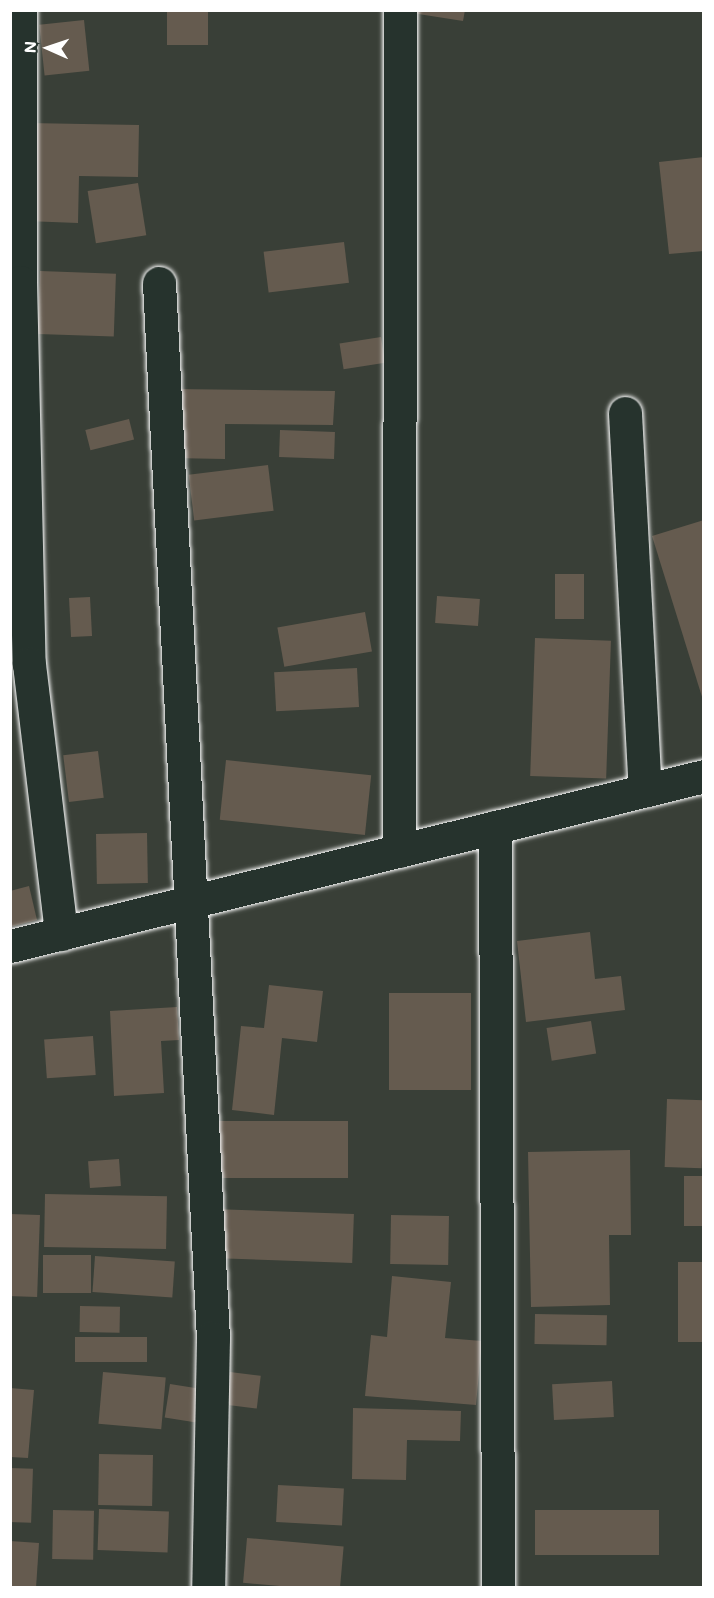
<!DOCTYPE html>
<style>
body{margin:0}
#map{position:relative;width:714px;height:1598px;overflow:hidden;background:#393f37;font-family:Mali,sans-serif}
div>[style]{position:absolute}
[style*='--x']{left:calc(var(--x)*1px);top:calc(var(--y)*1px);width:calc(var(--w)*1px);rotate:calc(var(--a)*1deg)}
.building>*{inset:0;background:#655b4f;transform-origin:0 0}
.roads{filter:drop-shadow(0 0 2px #fff) drop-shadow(0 0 2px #fff)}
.street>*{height:33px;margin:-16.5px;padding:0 16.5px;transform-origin:16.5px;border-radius:16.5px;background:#26332d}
.secondary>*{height:33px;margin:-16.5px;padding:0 16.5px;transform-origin:16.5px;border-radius:16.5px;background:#26332d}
span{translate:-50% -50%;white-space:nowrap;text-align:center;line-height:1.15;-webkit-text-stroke:5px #26332d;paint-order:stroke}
.frame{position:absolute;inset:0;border:12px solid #fff;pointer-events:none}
.north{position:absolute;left:18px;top:18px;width:60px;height:60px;-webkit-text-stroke:4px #26332d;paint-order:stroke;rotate:273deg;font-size:16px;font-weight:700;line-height:24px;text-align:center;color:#fff}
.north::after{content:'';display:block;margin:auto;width:21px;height:27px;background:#fff;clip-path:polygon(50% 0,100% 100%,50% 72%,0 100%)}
</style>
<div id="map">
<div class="building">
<i style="left:167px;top:10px;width:41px;height:35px"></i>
<i style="clip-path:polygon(413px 10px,465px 10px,463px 21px,412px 13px)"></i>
<i style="left:84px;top:20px;width:51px;height:45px;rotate:84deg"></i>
<i style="clip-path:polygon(28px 123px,139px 125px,138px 177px,79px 176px,78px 223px,26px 221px)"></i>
<i style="clip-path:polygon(704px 157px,704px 251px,669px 254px,659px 162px)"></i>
<i style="left:138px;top:183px;width:53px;height:51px;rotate:81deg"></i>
<i style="left:344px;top:242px;width:41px;height:81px;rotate:83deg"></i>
<i style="left:40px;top:271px;width:76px;height:63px;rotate:2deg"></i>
<i style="left:381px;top:337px;width:26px;height:42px;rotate:81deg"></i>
<i style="clip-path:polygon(173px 389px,335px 391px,333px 425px,225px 424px,225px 459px,171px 458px)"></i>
<i style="left:129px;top:419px;width:21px;height:45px;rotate:76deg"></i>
<i style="left:280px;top:430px;width:55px;height:27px;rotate:2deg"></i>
<i style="left:268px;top:465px;width:46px;height:80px;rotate:83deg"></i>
<i style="clip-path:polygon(704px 520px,704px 700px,703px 700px,652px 536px)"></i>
<i style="left:555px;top:574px;width:29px;height:45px"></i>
<i style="left:437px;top:596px;width:43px;height:27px;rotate:4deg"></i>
<i style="left:90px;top:597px;width:39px;height:21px;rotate:87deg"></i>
<i style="left:365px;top:612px;width:40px;height:89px;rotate:80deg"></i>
<i style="left:535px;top:638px;width:76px;height:138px;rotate:2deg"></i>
<i style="left:357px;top:668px;width:39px;height:83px;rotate:87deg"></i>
<i style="left:98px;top:751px;width:47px;height:35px;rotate:83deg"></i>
<i style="left:226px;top:760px;width:146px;height:60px;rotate:6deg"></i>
<i style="left:147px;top:833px;width:50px;height:51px;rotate:89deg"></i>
<i style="clip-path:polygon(29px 886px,37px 920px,10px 927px,10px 891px)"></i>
<i style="clip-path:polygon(590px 932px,595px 979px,621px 976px,625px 1010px,526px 1022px,517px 941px)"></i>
<i style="clip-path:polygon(269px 985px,323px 991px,317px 1042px,282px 1038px,274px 1115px,232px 1110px,241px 1026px,264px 1028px)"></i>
<i style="left:389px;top:993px;width:82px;height:97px"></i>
<i style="clip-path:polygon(177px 1007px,179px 1040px,161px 1041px,164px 1093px,114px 1096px,110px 1011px)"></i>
<i style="left:591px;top:1021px;width:33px;height:45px;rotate:81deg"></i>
<i style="left:93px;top:1036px;width:39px;height:49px;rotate:86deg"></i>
<i style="left:667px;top:1099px;width:37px;height:68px;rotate:2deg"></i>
<i style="left:210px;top:1121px;width:138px;height:57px"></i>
<i style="clip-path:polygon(630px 1150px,631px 1235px,609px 1235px,610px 1305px,531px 1307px,528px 1152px)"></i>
<i style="left:119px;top:1159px;width:27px;height:31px;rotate:86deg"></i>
<i style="left:684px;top:1176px;width:20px;height:50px"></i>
<i style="left:45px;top:1194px;width:122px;height:53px;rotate:1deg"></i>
<i style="left:213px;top:1209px;width:141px;height:49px;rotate:2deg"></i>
<i style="left:10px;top:1214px;width:30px;height:82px;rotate:2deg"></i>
<i style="left:391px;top:1215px;width:58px;height:49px;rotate:1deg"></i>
<i style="left:43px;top:1255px;width:48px;height:38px"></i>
<i style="left:95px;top:1256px;width:80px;height:36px;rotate:4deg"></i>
<i style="left:678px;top:1262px;width:26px;height:80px"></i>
<i style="clip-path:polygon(392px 1276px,451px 1282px,445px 1338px,482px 1341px,476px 1405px,365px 1396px,371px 1335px,387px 1337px)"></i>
<i style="left:80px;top:1306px;width:40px;height:26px;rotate:1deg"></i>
<i style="left:535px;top:1314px;width:72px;height:30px;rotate:1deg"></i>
<i style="left:75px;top:1337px;width:72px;height:25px"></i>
<i style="left:103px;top:1372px;width:63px;height:52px;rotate:5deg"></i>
<i style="left:230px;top:1372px;width:31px;height:33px;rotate:7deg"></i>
<i style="left:612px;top:1381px;width:36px;height:60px;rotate:87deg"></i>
<i style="left:170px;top:1384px;width:32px;height:34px;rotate:9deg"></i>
<i style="clip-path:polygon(10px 1388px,34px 1390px,28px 1458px,10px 1457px)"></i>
<i style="clip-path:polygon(353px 1408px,461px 1411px,460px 1441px,407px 1440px,406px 1480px,352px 1479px)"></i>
<i style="left:99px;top:1454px;width:54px;height:51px;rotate:1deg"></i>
<i style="left:10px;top:1468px;width:23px;height:54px;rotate:2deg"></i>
<i style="left:278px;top:1485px;width:66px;height:37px;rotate:3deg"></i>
<i style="left:99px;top:1509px;width:70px;height:41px;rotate:2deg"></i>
<i style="left:53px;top:1510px;width:41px;height:49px;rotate:1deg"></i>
<i style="left:535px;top:1510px;width:124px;height:45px"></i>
<i style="left:247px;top:1538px;width:97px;height:45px;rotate:5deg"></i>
<i style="clip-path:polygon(10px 1541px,39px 1543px,36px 1588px,10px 1588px)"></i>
</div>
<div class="roads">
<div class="street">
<i style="--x:20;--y:10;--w:272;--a:90"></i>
<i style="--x:20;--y:282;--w:382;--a:88.7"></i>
<i style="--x:29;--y:664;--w:272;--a:83.2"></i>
<i style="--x:159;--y:283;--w:1056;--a:87.07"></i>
<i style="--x:213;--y:1338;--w:250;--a:91.1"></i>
<i style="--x:625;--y:413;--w:378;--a:87"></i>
<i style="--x:495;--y:827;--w:761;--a:89.77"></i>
<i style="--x:399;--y:851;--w:841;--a:-89.93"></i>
</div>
<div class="secondary">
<i style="--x:10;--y:946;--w:715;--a:-13.76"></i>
</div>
</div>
<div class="frame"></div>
<div class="north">N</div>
</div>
